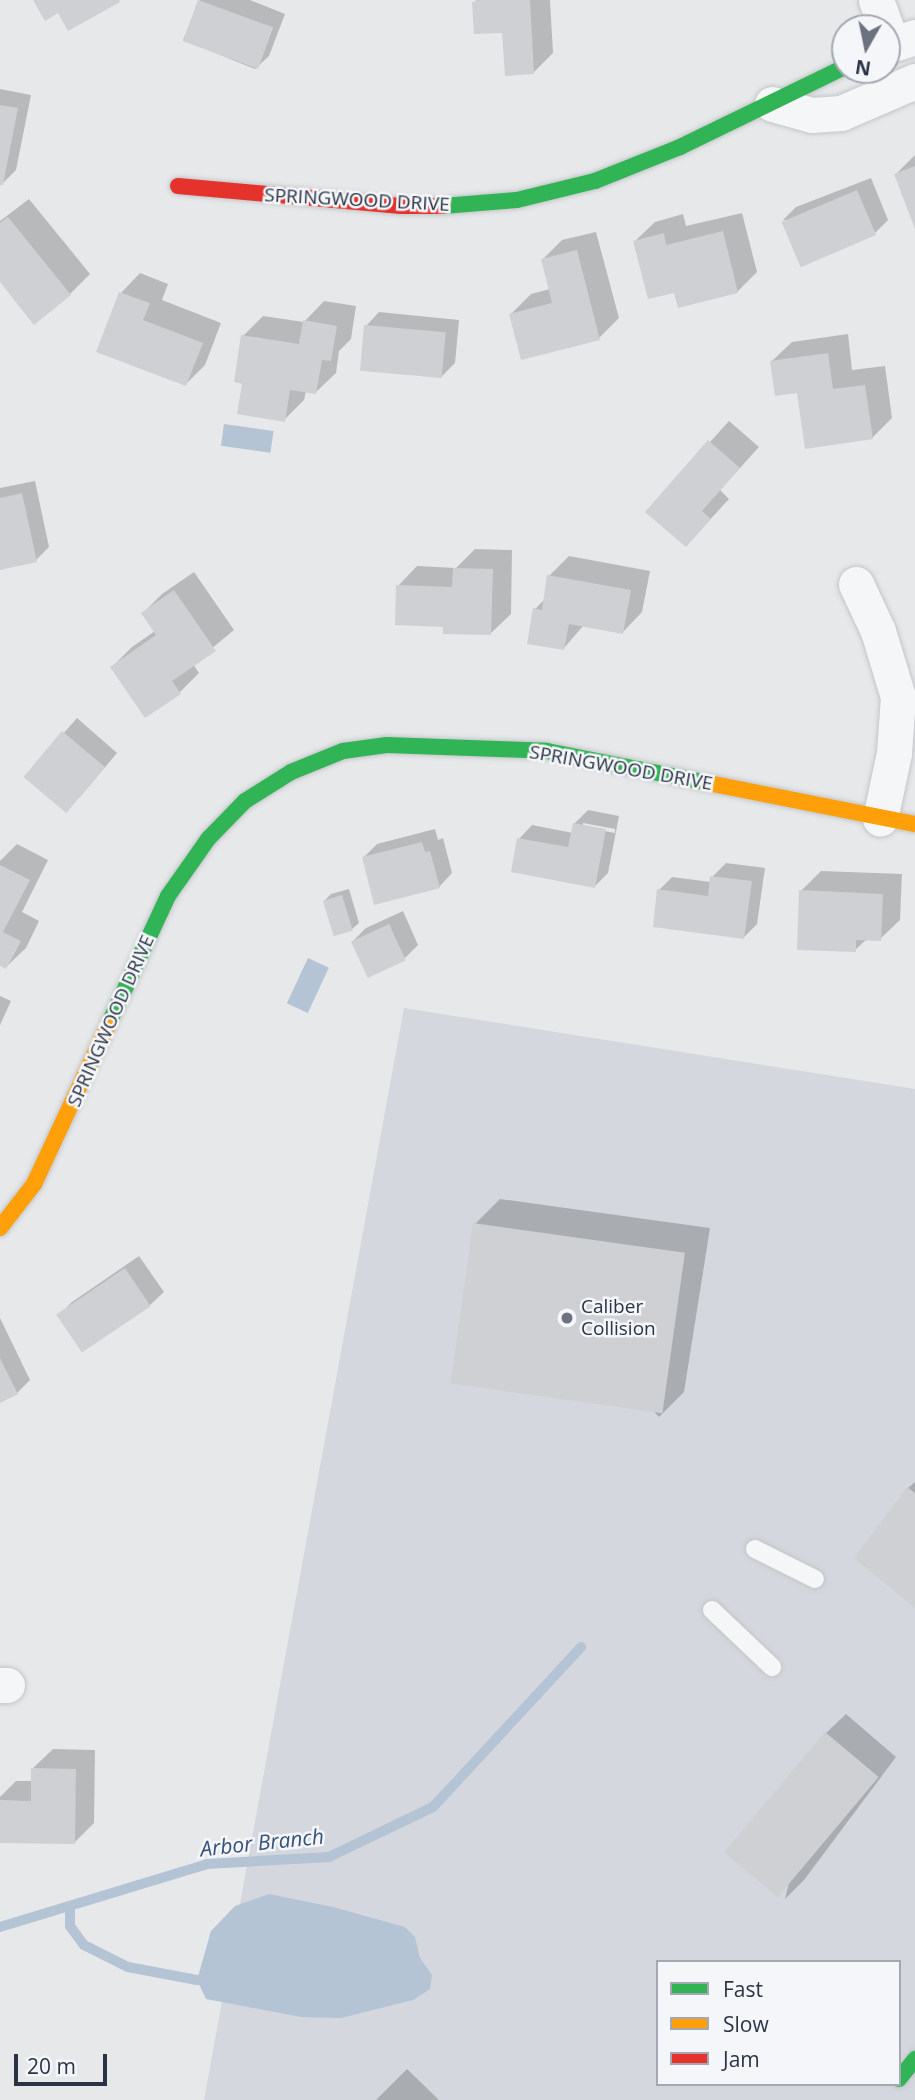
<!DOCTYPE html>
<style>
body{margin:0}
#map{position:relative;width:915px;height:2100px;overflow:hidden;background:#e6e8ea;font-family:"Open Sans",sans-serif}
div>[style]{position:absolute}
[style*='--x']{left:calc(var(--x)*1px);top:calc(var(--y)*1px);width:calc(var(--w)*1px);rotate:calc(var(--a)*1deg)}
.built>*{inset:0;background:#d4d7dd}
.water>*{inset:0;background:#b4c4d5;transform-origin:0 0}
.shadow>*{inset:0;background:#0003}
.stream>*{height:10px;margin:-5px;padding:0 5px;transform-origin:5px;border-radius:5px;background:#b4c4d5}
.building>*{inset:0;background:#ced0d3;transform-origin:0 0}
.roads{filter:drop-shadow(0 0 2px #c4c6c8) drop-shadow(0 0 2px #c4c6c8)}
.lane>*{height:18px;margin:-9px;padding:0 9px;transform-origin:9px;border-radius:9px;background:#f5f6f7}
.street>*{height:35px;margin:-17.5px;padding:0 17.5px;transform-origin:17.5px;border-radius:17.5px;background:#f5f6f7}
.fast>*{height:16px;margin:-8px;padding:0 8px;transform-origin:8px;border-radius:8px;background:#30b455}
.slow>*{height:16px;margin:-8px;padding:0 8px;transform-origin:8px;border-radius:8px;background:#ff9f0a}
.jam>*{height:16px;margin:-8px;padding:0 8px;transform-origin:8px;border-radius:8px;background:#e5322d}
.dots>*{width:19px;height:19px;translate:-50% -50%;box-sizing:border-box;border:4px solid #f4f6f9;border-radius:50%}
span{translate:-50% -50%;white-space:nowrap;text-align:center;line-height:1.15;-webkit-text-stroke:5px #f4f6f9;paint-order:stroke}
.street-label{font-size:19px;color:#2b3445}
.poi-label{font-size:19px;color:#2b3445}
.left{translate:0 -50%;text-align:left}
.water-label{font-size:21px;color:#34527a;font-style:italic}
.legend{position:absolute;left:656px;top:1960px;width:245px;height:126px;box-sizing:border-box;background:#f4f6f9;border:2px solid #a4a8b1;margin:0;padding:9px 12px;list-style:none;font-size:21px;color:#2b3445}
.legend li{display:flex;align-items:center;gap:14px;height:35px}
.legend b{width:35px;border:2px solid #a4a8b1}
.north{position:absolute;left:831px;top:14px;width:70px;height:70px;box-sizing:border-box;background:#f4f6f9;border:2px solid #a4a8b1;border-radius:50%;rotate:189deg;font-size:19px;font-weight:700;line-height:28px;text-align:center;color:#2b3445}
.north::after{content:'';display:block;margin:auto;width:24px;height:32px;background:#6c737f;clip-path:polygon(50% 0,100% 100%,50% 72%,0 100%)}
.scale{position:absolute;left:14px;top:2054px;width:93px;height:32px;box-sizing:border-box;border:4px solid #2b3445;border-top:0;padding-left:9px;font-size:21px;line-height:24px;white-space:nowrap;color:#2b3445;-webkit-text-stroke:5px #f4f6f9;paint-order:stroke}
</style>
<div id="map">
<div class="built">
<i style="clip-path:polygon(evenodd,404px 1008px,915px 1089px,915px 2100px,204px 2100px,404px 1008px,658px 1962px,899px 1962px,899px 2084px,658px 2084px,658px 1962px)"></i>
</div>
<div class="water">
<i style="left:224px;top:424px;width:50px;height:22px;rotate:8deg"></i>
<i style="left:308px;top:958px;width:23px;height:50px;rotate:25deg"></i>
<i style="clip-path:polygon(269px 1894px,333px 1907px,405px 1927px,415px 1937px,420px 1958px,432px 1975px,430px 1989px,413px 2000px,341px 2018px,301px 2017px,206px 1999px,197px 1980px,211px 1931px,235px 1906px)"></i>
</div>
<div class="shadow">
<i style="clip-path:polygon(200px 0,250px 0,285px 14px,269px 56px,255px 69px,183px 40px)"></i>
<i style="clip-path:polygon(477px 0,550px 0,553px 53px,534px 72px,504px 31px,474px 3px)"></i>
<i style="clip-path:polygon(0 89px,31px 95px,16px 170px,3px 183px,0 183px)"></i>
<i style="clip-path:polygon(915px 155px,915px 225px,896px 174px)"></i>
<i style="clip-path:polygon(871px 178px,888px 220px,875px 233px,783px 220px,796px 207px)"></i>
<i style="clip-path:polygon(29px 199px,90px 274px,70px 294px,0 279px,0 221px)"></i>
<i style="clip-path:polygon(742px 213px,757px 272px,737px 292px,676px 290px,635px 241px,655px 222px,683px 214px,686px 226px)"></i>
<i style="clip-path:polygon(596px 232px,619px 318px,599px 338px,511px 314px,531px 294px,550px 289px,542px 260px,562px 240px)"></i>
<i style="clip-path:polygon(140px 273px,168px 284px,162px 300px,221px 323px,205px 365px,186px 384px,121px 293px)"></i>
<i style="clip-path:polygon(324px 301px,356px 306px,351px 339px,339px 351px,336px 373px,316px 392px,306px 391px,304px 400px,284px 420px,244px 382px,243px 336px,263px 316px,304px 322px)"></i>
<i style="clip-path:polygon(379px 312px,459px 320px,455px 363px,441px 377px,366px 326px)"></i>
<i style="clip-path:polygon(848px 334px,852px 370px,885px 366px,892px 418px,872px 438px,799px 391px,772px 361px,792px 342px)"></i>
<i style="clip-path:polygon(729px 421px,759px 447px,720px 490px,729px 499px,705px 525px,648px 511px)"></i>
<i style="clip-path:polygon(35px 481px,49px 547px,36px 560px,0 568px,0 488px)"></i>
<i style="clip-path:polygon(475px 549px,512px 550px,511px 614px,491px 633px,445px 625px,398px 586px,417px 566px,456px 568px)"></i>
<i style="clip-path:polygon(569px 556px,650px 571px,642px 612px,623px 632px,584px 625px,564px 648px,535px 609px,545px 599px,549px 576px)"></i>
<i style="clip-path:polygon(194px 572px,234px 630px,193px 664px,199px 673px,180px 692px,112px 667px,132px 647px,155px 631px,143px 613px,162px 594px)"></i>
<i style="clip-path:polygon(77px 718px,117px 753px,79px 798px,25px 777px)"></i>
<i style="clip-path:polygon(evenodd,588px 810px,619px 816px,608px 873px,595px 886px,519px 839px,532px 825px,573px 833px,574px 824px,588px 810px,583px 823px,615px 829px,615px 833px,583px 827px,583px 823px)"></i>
<i style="clip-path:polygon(435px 829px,438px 840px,443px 838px,452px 873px,439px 887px,364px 857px,377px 844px)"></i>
<i style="clip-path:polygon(17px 844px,48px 860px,22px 912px,39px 921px,26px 948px,6px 967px,0 964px,0 861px)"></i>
<i style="clip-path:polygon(726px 863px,765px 868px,757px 924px,744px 937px,659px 890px,672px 877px,711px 882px,712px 877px)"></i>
<i style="clip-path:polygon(821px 871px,902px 874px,900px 920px,880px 939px,867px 939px,855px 950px,801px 891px)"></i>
<i style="clip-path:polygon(349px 889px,359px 923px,352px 929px,325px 900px,331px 894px)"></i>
<i style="clip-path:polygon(403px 911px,418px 945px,405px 958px,353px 941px,366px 928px)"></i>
<i style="clip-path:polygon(0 996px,11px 1001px,0 1025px)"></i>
<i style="clip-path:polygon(500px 1199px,710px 1228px,684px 1392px,659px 1417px,475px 1224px)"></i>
<i style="clip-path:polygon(139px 1256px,164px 1292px,150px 1305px,58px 1316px,72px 1302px)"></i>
<i style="clip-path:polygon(0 1318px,30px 1380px,17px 1393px,0 1401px)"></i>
<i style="clip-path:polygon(915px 1482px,915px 1605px,908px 1488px)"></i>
<i style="clip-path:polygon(846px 1714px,896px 1757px,804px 1880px,785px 1899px,826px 1733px)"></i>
<i style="clip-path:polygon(53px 1749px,95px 1750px,94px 1823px,74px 1843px,0 1841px,0 1797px,16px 1781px,33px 1781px,33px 1768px)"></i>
<i style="clip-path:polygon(407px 2069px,439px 2100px,376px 2100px)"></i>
</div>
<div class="stream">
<i style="--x:70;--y:1906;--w:20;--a:90"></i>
<i style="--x:70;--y:1926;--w:24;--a:54"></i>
<i style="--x:84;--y:1945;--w:49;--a:26.6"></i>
<i style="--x:128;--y:1967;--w:70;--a:10.7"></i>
<i style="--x:0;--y:1927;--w:216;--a:-16.9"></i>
<i style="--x:207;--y:1864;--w:122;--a:-3.3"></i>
<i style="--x:329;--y:1857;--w:115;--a:-25.7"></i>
<i style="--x:433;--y:1807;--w:218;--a:-47.2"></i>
</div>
<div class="building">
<i style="clip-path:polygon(33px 0,119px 0,120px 2px,68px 31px,58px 13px,45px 21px)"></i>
<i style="left:198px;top:0;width:80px;height:44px;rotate:20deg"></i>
<i style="clip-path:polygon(480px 0,530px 0,534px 74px,505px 76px,502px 33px,474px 34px,472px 2px)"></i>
<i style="clip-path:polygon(0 105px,18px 108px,3px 185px,0 185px)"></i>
<i style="clip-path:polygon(915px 166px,915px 229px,894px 174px)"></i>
<i style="left:857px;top:190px;width:49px;height:82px;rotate:67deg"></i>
<i style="clip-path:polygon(8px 217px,71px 295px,34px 325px,0 282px,0 223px)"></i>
<i style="clip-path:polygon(723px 231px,738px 293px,678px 308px,674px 293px,648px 299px,633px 241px,664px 233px,666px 245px)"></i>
<i style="clip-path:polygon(577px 250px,600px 340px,521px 360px,509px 314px,552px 303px,541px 259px)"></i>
<i style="clip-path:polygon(119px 292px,150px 303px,143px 320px,203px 343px,186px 386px,96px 352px)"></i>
<i style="clip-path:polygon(303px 320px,337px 326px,331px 361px,322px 360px,316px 394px,290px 390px,285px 422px,237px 414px,242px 384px,234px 382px,241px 335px,299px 344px)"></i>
<i style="left:364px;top:325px;width:82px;height:46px;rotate:5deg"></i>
<i style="clip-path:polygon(828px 353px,833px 389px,865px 385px,873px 439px,805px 449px,797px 393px,775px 396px,770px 361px)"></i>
<i style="clip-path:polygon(708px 440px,740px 468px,702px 511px,711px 519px,686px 547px,645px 512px)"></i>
<i style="clip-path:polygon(22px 493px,37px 562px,0 570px,0 498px)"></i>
<i style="clip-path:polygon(453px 568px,493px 569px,491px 635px,443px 634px,443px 627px,395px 625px,396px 585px,452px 587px)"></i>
<i style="clip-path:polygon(547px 575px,631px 590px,623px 634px,569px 624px,564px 650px,527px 644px,533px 608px,542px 610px)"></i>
<i style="clip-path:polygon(174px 590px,216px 651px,172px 681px,181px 694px,145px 718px,110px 667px,156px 635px,141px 613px)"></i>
<i style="left:62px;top:731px;width:56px;height:60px;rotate:40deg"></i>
<i style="clip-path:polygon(573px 823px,606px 829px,595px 888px,511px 872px,517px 838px,568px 847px)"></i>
<i style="clip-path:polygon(422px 842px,425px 852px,430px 851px,440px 888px,374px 905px,362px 857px)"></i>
<i style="clip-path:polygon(0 865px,30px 880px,3px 932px,21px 941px,6px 969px,0 966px)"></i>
<i style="clip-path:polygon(710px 876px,752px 881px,744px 939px,653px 927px,657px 889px,708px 896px)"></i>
<i style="clip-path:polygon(799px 890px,883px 894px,881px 941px,856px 940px,856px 952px,797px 950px)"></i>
<i style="left:342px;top:895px;width:37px;height:20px;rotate:73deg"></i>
<i style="left:389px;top:924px;width:40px;height:42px;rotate:65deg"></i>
<i style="left:473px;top:1223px;width:214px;height:162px;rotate:8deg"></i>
<i style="left:125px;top:1268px;width:46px;height:83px;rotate:56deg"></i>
<i style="clip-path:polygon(0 1358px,18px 1394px,0 1403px)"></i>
<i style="clip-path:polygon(907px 1487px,915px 1493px,915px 1608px,854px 1558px)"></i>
<i style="left:825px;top:1732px;width:70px;height:157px;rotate:40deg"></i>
<i style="clip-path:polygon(31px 1768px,76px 1769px,75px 1844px,0 1843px,0 1800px,31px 1801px)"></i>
</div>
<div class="roads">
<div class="lane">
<i style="--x:755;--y:1549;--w:67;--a:26.6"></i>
<i style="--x:712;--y:1610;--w:83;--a:43.5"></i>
</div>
<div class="street">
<i style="--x:876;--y:0;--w:30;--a:70"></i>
<i style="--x:887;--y:46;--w:29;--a:-18"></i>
<i style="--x:772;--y:104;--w:41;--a:15.4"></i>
<i style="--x:812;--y:115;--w:29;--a:-4"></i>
<i style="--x:841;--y:113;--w:81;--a:-23.4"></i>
<i style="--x:856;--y:584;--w:52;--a:64.9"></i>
<i style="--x:878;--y:631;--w:69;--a:73.1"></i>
<i style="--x:898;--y:697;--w:56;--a:94.1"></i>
<i style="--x:894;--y:753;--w:67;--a:102"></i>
<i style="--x:0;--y:1685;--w:7;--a:0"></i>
</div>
<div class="fast">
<i style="--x:443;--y:206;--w:74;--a:-4.6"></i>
<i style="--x:517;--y:200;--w:80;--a:-13.7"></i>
<i style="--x:595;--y:181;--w:92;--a:-21.8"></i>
<i style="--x:680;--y:147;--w:183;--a:-25.9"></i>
<i style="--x:109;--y:1023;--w:140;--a:-65.1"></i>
<i style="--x:168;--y:896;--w:70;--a:-54.9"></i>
<i style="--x:208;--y:839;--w:53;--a:-45.8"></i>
<i style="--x:245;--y:801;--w:54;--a:-32.2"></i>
<i style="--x:291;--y:772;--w:56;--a:-22"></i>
<i style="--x:343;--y:751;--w:44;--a:-7.8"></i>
<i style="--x:387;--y:745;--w:160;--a:2.1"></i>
<i style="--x:547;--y:751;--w:164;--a:11.2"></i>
<i style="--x:899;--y:2079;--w:26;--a:-51"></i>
</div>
<div class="slow">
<i style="--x:708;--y:783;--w:211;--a:11.2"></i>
<i style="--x:0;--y:1228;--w:56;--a:-52.3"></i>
<i style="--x:34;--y:1184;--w:178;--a:-65"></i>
</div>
<div class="jam">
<i style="--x:178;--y:186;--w:224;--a:5.1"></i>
<i style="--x:401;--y:206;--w:42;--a:0"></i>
</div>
</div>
<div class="dots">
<i style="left:567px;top:1318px;background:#6c737f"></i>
</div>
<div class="street-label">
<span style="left:357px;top:200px;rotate:3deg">SPRINGWOOD DRIVE</span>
<span style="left:621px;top:768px;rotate:10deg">SPRINGWOOD DRIVE</span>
<span style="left:111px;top:1021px;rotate:-66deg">SPRINGWOOD DRIVE</span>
</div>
<div class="poi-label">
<span class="left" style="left:581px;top:1318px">Caliber<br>Collision</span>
</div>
<div class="water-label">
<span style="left:262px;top:1842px;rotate:-6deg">Arbor Branch</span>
</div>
<ul class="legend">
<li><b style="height:9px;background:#30b455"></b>Fast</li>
<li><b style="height:9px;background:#ff9f0a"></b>Slow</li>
<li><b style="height:9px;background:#e5322d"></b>Jam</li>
</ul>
<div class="north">N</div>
<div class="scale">20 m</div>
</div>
